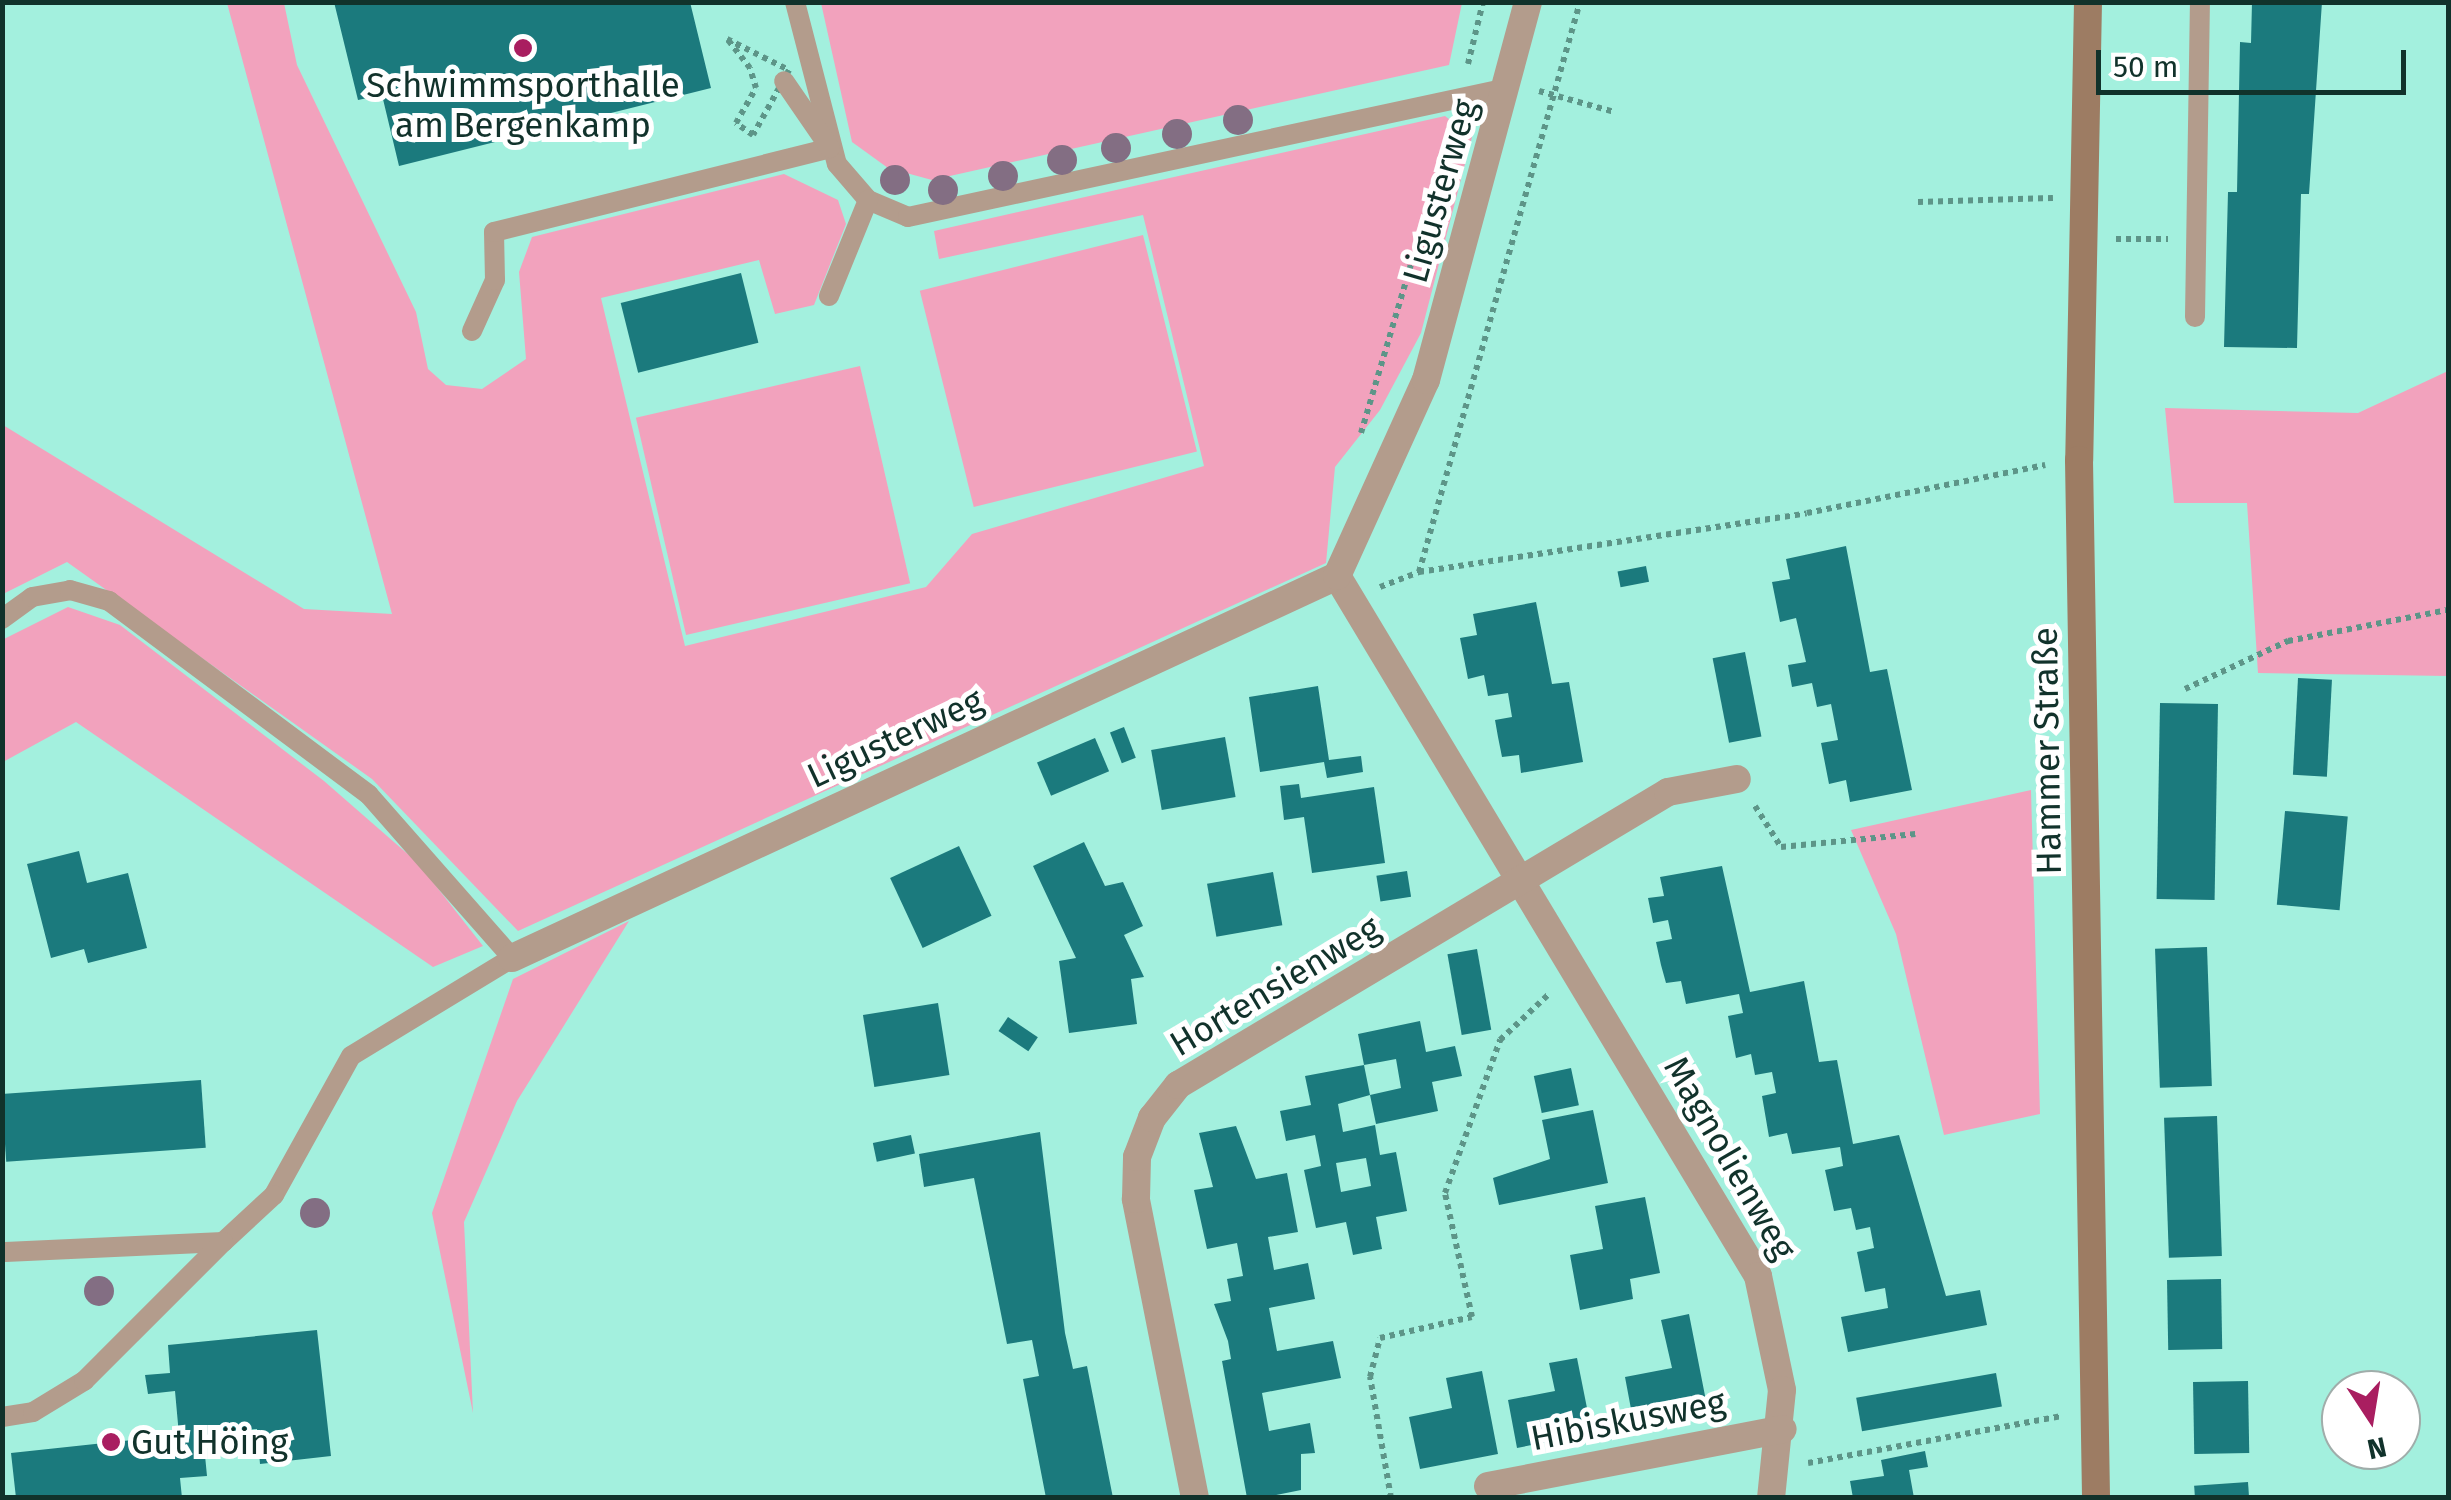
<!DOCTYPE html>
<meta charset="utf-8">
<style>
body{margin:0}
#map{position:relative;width:2451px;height:1500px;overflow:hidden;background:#a3f0de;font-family:"Fira Sans",sans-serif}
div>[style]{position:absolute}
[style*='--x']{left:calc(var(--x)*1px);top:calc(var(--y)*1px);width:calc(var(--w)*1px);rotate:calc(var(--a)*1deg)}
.green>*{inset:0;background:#f2a2bd;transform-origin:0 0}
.building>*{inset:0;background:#1b7a7d;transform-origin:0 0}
.path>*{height:6px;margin-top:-3px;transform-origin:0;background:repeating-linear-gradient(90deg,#5d9588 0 5px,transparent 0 10px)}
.service>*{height:20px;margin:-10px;padding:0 10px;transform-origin:10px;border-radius:10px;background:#b39c8c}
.minor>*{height:28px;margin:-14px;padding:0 14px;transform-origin:14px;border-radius:14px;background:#b39c8c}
.secondary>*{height:28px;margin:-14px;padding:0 14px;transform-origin:14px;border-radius:14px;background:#9d7c63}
.trees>*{width:30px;height:30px;margin:-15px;border-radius:50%;background:#836e83}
.dots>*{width:28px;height:28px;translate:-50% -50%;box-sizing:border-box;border:5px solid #fff;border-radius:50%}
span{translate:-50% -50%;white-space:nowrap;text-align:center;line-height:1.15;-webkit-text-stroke:10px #fff;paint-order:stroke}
.poi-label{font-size:35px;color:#11322b}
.left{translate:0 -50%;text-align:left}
.street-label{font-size:35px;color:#11322b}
.frame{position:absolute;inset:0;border:5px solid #11322b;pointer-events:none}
.north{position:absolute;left:2321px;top:1370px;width:100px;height:100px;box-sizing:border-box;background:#fff;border:2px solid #a0adaa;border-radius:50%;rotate:168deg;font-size:28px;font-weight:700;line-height:40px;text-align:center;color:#11322b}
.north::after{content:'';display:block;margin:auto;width:35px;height:45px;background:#a91e60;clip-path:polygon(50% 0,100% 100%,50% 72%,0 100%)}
.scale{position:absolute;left:2096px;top:50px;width:310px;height:45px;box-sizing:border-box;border:5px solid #11322b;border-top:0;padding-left:12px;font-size:30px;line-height:35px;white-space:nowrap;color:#11322b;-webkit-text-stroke:8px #fff;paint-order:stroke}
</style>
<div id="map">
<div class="green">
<i style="clip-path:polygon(227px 3px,284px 3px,297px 65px,416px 312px,428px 369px,446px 385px,482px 389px,526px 359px,519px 272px,532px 237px,784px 174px,838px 200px,846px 224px,814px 305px,775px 314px,759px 260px,601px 298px,685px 646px,926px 587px,972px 534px,1204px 466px,1143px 215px,939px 259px,934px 231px,1445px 116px,1472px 137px,1421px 333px,1380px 410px,1335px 467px,1326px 563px,518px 931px,372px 779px,67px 562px,3px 594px,3px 425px,304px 609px,392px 614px)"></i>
<i style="clip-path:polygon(821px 3px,821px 2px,1462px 3px,1449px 65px,932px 180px,888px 168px,852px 142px)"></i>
<i style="left:1143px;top:235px;width:223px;height:230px;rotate:76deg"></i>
<i style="left:860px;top:366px;width:223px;height:230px;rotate:77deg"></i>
<i style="clip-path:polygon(2448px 371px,2448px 676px,2258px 673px,2247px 503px,2174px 503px,2165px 408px,2358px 413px)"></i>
<i style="clip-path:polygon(68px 607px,120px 625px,324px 781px,418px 863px,483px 946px,433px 967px,76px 722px,3px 762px,2px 640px)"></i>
<i style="clip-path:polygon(2031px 790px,2040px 1114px,1944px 1135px,1896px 934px,1851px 830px)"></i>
<i style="clip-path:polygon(629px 921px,517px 1101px,464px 1222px,473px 1413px,432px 1213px,513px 979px)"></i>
</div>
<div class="building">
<i style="clip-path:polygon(334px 2px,690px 2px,711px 88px,399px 166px,382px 95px,358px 100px)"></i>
<i style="clip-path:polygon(2252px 2px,2322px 2px,2309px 194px,2301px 194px,2297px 348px,2224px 347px,2228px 192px,2237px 192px,2240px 42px,2251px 43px)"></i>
<i style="left:741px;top:273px;width:72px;height:124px;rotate:76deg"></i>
<i style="clip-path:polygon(1846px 546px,1870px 672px,1887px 669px,1912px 790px,1850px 802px,1846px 780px,1829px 784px,1821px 743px,1838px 740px,1831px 704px,1817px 707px,1812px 683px,1792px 687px,1788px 665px,1806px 662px,1796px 618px,1780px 622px,1772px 582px,1790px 579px,1786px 559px)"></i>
<i style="left:1646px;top:566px;width:16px;height:29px;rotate:79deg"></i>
<i style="clip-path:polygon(1536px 602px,1552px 684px,1569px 682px,1583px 762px,1521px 773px,1519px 755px,1502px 757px,1498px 737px,1495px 720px,1512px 717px,1508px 693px,1488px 696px,1484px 675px,1468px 679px,1460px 638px,1477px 635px,1473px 614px)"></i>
<i style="left:1745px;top:652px;width:86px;height:33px;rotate:79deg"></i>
<i style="left:2298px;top:678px;width:34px;height:97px;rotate:3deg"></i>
<i style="clip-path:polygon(1318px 686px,1329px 760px,1361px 756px,1363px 772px,1327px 778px,1324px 762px,1260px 772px,1249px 697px)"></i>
<i style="left:2218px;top:704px;width:196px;height:58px;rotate:91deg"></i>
<i style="left:1124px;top:727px;width:33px;height:15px;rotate:69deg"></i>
<i style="left:1225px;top:737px;width:61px;height:75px;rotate:80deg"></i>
<i style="left:1095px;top:738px;width:36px;height:63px;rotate:67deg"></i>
<i style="clip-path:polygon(1299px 784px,1301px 798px,1374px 787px,1385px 863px,1312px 873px,1304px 817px,1284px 820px,1280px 786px)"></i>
<i style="left:2285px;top:811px;width:63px;height:94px;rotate:5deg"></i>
<i style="clip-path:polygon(1084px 842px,1105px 886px,1123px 882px,1143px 926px,1124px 935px,1144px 977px,1131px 979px,1137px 1024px,1069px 1033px,1059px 961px,1076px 958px,1033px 866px)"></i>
<i style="left:959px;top:846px;width:77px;height:76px;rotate:65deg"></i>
<i style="clip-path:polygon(79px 851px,87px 883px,128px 873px,147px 948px,88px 963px,84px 949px,51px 958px,27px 864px)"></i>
<i style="clip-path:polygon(1722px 866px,1750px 992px,1804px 981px,1819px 1062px,1837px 1060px,1853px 1144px,1899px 1135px,1946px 1296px,1980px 1290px,1987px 1325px,1848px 1352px,1841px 1317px,1888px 1308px,1885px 1288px,1865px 1292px,1857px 1252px,1874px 1248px,1870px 1227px,1856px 1230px,1851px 1208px,1834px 1211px,1825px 1170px,1843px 1166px,1840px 1147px,1792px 1154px,1787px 1133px,1769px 1137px,1762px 1096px,1776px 1093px,1772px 1072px,1755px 1075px,1751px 1054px,1736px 1058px,1728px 1016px,1743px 1013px,1739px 994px,1686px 1004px,1681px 981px,1666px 983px,1661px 965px,1656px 942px,1672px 939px,1668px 920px,1653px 923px,1648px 898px,1664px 896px,1660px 877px)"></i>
<i style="left:1407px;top:871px;width:26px;height:31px;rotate:81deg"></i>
<i style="left:1273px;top:872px;width:54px;height:67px;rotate:80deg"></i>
<i style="left:2207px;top:947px;width:139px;height:52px;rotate:88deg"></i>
<i style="left:1477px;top:949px;width:82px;height:30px;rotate:80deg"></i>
<i style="left:938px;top:1003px;width:73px;height:76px;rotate:81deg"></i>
<i style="left:1008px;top:1017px;width:36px;height:17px;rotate:34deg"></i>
<i style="clip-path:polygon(1420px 1021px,1426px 1052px,1455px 1046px,1462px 1076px,1432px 1082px,1438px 1111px,1376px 1124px,1370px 1095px,1401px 1088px,1396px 1059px,1364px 1065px,1358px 1034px)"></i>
<i style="clip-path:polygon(evenodd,1364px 1065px,1370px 1095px,1338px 1104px,1343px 1132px,1375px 1125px,1380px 1155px,1396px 1152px,1407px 1211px,1376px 1217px,1382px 1249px,1353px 1255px,1346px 1222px,1316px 1228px,1304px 1170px,1321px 1166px,1315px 1135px,1286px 1141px,1280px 1111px,1311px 1105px,1305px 1076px,1364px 1065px,1366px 1158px,1371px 1186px,1341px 1192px,1336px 1163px,1366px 1158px)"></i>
<i style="left:1571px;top:1068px;width:38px;height:38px;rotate:78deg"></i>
<i style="left:201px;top:1080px;width:68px;height:200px;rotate:86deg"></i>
<i style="clip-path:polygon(1593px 1110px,1608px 1183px,1499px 1205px,1493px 1178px,1550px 1159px,1542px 1120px)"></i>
<i style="left:2217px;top:1116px;width:140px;height:53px;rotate:88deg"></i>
<i style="clip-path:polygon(1236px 1126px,1256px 1179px,1287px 1173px,1298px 1232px,1268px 1237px,1274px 1270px,1308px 1263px,1315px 1299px,1269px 1308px,1277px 1351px,1333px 1341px,1341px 1378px,1262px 1393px,1269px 1431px,1310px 1423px,1315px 1453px,1301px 1454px,1301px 1490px,1261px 1498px,1247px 1498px,1222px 1361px,1231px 1359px,1228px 1341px,1214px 1304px,1231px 1301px,1227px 1279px,1243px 1276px,1237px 1243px,1207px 1249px,1194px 1190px,1213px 1187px,1199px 1133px)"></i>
<i style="clip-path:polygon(1040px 1132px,1065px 1333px,1073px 1369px,1087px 1366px,1113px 1498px,1046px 1498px,1023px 1379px,1039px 1376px,1032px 1340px,1007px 1344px,974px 1178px,924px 1187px,919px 1154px)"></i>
<i style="left:911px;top:1135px;width:19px;height:39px;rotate:78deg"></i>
<i style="clip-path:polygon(1645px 1197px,1660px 1273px,1630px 1279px,1633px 1299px,1580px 1310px,1570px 1255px,1603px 1249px,1595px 1206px)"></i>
<i style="left:2221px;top:1279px;width:70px;height:54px;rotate:89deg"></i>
<i style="clip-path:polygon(1689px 1314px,1708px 1411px,1634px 1425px,1625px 1377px,1672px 1368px,1661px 1320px)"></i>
<i style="clip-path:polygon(317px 1330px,331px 1456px,260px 1464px,257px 1429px,203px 1435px,207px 1476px,180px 1478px,182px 1498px,16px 1498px,11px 1453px,179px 1435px,175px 1391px,148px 1394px,145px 1375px,170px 1373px,168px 1345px)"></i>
<i style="clip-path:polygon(1577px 1358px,1592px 1433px,1517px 1448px,1508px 1400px,1555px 1391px,1549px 1363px)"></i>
<i style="clip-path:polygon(1482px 1371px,1498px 1454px,1420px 1469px,1409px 1417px,1452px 1408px,1446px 1378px)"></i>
<i style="left:1996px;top:1373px;width:34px;height:142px;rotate:80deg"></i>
<i style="left:2248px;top:1381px;width:72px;height:55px;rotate:89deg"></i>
<i style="clip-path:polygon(1925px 1451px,1928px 1467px,1909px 1470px,1914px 1498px,1853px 1498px,1850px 1481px,1884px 1476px,1881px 1460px)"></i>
<i style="left:2248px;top:1482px;width:16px;height:54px;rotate:86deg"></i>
</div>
<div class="path">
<i style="--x:727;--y:39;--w:69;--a:26.6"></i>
<i style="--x:789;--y:70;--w:74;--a:119"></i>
<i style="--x:753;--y:135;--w:21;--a:-145"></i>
<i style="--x:736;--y:123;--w:40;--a:-60.3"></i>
<i style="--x:756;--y:88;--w:21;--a:-107"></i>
<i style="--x:750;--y:68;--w:37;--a:-128"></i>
<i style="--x:1468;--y:64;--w:64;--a:-76.4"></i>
<i style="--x:1539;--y:91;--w:78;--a:15.6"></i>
<i style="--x:1918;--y:202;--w:135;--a:-1.7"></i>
<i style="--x:2116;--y:239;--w:52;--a:0"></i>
<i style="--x:1361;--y:433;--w:316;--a:-73.5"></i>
<i style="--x:1419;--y:572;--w:592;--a:-74.23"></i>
<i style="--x:1380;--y:587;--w:42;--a:-21"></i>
<i style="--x:1419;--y:572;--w:392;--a:-8.6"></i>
<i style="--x:1807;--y:513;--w:243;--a:-11.4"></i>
<i style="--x:2185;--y:689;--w:114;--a:-25"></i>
<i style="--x:2288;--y:641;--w:163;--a:-11"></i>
<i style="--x:1755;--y:806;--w:49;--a:57.6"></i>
<i style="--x:1781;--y:847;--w:135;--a:-5.5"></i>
<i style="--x:1808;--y:1463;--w:258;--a:-10.5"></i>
<i style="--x:1391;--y:1498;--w:123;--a:-99.8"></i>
<i style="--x:1370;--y:1377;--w:40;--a:-75.6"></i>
<i style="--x:1380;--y:1338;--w:94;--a:-12.9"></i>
<i style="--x:1472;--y:1317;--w:127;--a:-102.3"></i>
<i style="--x:1445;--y:1193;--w:163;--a:-70.2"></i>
<i style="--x:1500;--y:1040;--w:67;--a:-43.2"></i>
</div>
<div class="service">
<i style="--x:795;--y:2;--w:167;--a:75.5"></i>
<i style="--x:837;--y:164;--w:48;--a:49.3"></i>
<i style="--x:868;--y:200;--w:43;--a:23"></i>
<i style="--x:908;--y:217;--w:613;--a:-12.15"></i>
<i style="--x:829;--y:296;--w:104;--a:-67.9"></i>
<i style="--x:2195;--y:317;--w:315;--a:-89.1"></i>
<i style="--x:472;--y:331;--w:56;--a:-65.7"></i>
<i style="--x:495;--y:280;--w:48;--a:-91.2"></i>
<i style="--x:494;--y:232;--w:346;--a:-14"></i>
<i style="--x:830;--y:148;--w:81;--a:-124.5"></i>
<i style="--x:2;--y:619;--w:37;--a:-36"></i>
<i style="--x:32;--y:597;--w:39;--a:-10"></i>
<i style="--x:70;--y:590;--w:41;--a:15.8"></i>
<i style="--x:109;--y:601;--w:324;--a:36.7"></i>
<i style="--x:369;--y:795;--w:217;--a:48.7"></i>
<i style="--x:512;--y:958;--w:188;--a:148.7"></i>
<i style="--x:351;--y:1056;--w:159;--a:119"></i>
<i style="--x:274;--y:1195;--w:69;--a:137.3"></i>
<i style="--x:223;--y:1242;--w:218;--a:177.4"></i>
<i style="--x:2;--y:1417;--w:31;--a:-9"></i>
<i style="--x:33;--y:1412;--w:60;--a:-31.3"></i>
<i style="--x:84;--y:1381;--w:197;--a:-45"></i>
</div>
<div class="minor">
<i style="--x:1337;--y:576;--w:817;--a:58.98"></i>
<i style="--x:1758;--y:1276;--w:116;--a:78.1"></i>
<i style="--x:1782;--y:1390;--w:109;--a:95.8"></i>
<i style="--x:512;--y:958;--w:909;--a:-24.85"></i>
<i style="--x:1337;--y:576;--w:215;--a:-65.6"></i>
<i style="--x:1426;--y:380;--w:392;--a:-74.9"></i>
<i style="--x:1488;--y:1486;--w:300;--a:-10.9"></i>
<i style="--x:1195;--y:1498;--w:305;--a:-101.2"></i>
<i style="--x:1136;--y:1199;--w:42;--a:-88.6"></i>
<i style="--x:1137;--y:1157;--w:42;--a:-69"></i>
<i style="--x:1152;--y:1118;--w:42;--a:-51.8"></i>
<i style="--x:1178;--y:1085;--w:571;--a:-30.88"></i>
<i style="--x:1668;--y:792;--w:70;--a:-10.7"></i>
</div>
<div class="secondary">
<i style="--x:2088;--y:2;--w:458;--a:91.1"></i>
<i style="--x:2079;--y:460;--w:1038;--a:89.06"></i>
</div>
<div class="trees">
<i style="left:1238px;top:120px"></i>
<i style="left:1177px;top:134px"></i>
<i style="left:1116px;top:148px"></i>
<i style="left:1062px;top:160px"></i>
<i style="left:1003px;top:176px"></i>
<i style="left:895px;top:180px"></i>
<i style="left:943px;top:190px"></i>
<i style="left:315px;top:1213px"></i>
<i style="left:99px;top:1291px"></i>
</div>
<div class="dots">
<i style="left:523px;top:48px;background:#a91e60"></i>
<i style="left:111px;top:1442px;background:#a91e60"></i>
</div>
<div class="poi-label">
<span style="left:523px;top:105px">Schwimmsporthalle<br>am Bergenkamp</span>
<span class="left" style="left:131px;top:1442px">Gut Höing</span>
</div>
<div class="street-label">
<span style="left:1440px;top:191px;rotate:-74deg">Ligusterweg</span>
<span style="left:895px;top:738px;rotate:-25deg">Ligusterweg</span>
<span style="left:2047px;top:751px;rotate:-91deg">Hammer Straße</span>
<span style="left:1275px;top:986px;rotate:-31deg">Hortensienweg</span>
<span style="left:1730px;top:1158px;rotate:60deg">Magnolienweg</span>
<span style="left:1628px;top:1420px;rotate:-11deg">Hibiskusweg</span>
</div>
<div class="frame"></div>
<div class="north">N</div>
<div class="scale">50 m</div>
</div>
